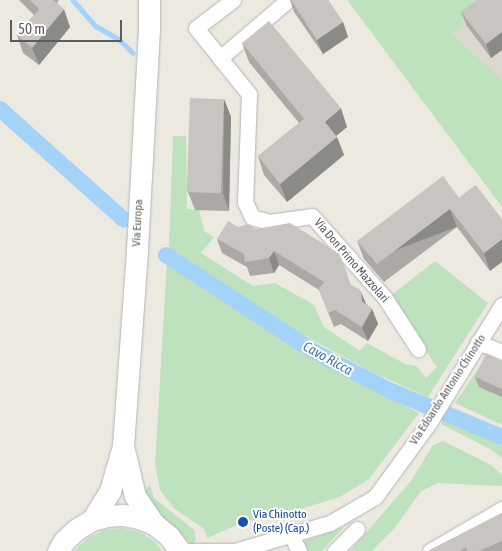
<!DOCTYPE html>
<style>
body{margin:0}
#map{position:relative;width:502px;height:551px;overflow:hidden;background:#ebe9e0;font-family:"Asap Condensed",sans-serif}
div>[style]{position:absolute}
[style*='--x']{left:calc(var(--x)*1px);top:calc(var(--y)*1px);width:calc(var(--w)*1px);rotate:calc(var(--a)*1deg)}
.education>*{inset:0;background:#dbd8cf}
.green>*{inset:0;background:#bee1be}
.stream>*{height:4.5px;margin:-2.25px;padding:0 2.25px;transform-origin:2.25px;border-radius:2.25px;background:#a3d3f8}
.canal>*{height:16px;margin:-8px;padding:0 8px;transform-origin:8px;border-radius:8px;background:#a3d3f8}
.roads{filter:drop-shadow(0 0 1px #b3b6ba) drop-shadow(0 0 1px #b3b6ba)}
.minor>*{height:15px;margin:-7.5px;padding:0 7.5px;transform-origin:7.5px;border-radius:7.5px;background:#fff}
.secondary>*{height:21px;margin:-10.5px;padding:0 10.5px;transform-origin:10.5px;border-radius:10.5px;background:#fff}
.wall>*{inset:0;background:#aca9a5}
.shaded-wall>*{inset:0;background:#8c8a86;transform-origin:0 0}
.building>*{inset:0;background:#c8c5c0;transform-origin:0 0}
.dots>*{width:14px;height:14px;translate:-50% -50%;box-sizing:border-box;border:2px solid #fff;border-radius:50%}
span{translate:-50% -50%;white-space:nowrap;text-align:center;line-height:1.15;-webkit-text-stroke:4px #fff;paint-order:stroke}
.street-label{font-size:12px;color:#595c60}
.transit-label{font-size:12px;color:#164399}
.left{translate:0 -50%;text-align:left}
.water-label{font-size:14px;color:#4274a8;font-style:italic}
.scale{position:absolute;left:10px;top:20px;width:112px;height:22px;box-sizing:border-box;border:2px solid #595c60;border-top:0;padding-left:6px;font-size:15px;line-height:18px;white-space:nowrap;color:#595c60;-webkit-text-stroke:4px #fff;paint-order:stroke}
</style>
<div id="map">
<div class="education">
<i style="clip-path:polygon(490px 0,502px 0,502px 80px,451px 34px)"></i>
</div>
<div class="green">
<i style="clip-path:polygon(347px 0,490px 0,452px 34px,502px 80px,502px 207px)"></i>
<i style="clip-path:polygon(173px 136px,186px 136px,187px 209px,199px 210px,204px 231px,214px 237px,201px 253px,253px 286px,275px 283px,314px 305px,324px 327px,360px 351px,367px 343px,405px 364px,416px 366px,426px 378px,437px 367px,389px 297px,435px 261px,488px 303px,428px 397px,374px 373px,298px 332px,169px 248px)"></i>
<i style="clip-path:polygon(167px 262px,258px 323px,333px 367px,419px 413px,369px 479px,340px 497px,274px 517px,248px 521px,246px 516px,237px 518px,239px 524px,207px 538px,204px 529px,174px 508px,160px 490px,155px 465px)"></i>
<i style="clip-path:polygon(487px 356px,502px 362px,502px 425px,455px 403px)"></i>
<i style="clip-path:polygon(445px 418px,502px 445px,502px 458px,490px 449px,441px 424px)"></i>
<i style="clip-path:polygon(443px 441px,491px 465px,502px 475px,502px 486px,438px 483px,421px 491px,394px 529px,372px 551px,350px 551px,411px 481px,433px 445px)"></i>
<i style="clip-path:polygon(150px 485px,154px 498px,194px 530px,196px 540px,192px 545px,167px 524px,141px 492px)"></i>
<i style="clip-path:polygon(344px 527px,322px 551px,305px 551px,299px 543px)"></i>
<i style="clip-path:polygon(122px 528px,140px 532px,155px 542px,162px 551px,74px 551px,88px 538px,104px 530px)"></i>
</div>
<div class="stream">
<i style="--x:73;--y:0;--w:35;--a:49"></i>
<i style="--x:96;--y:26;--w:28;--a:30"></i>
<i style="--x:120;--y:40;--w:18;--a:45"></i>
</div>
<div class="canal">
<i style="--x:0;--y:109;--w:166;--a:41.8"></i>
<i style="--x:166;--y:255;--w:178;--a:33.1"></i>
<i style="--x:315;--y:352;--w:85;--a:27.2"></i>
<i style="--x:391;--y:391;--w:120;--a:22.5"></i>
</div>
<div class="roads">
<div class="minor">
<i style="--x:233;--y:0;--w:46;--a:142.9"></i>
<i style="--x:196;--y:28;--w:38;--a:51"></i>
<i style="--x:220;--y:58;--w:89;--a:-40.5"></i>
<i style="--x:220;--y:58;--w:46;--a:51.1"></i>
<i style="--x:249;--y:94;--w:108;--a:92.1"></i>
<i style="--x:245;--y:202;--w:17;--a:65"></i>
<i style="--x:252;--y:217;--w:18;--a:16"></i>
<i style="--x:269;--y:222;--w:43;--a:-7.9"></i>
<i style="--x:312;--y:216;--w:110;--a:48.3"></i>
<i style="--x:385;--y:298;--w:61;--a:57.1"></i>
<i style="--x:478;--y:342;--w:26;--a:23"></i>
<i style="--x:291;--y:535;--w:18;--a:63"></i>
<i style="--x:189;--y:551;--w:47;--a:0"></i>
<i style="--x:235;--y:551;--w:99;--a:-16.4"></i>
<i style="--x:330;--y:523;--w:52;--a:-30"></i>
<i style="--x:375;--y:497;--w:92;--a:-53.9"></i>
<i style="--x:429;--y:423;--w:139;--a:-58.3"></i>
<i style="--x:335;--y:551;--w:31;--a:-45"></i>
<i style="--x:430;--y:551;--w:83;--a:-30.3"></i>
</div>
<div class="secondary">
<i style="--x:123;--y:446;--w:51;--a:76.5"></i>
<i style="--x:135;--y:496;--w:34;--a:56"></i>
<i style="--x:92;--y:520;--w:34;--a:-58"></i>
<i style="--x:110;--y:491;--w:47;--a:-73.9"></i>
<i style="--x:123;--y:446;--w:196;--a:-85.9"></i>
<i style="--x:137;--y:250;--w:222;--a:-86.9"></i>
<i style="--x:149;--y:28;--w:28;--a:-90"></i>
<i style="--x:58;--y:551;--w:12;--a:-59"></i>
<i style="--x:64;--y:541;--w:18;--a:-43"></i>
<i style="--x:77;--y:529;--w:17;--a:-31"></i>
<i style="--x:92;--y:520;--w:16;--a:-15"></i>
<i style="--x:107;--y:516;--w:16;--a:-4"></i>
<i style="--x:123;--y:515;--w:16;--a:11"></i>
<i style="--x:139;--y:518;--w:16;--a:22"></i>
<i style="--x:154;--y:524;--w:19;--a:39"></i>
<i style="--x:169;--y:536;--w:19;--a:54"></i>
</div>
</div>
<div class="wall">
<i style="clip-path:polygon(19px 0,59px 0,57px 3px,70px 27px,39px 65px,23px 53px,17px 35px,34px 15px)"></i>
<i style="clip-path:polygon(290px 0,328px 0,343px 22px,348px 37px,323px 54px,294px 12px)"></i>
<i style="clip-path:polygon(502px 0,502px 50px,491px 58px,467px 26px,461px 12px)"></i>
<i style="clip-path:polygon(242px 43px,347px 127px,336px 136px,344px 155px,287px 202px,264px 175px,258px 156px,299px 123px,249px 62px)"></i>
<i style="clip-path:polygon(224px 99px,231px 117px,229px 211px,195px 210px,188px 192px)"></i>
<i style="clip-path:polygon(476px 185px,490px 271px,457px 227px,384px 282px,364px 259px,357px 241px,459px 198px)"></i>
<i style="clip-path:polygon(238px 227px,351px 285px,361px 292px,366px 304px,372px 309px,378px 324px,368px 341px,341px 324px,334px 327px,319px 290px,279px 265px,274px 273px,250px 276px,247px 267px,222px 253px,217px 239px)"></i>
<i style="clip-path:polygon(502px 360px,502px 397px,479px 387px,475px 377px)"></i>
<i style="clip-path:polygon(502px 513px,502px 551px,428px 551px)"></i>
</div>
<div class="shaded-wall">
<i style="clip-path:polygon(64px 9px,70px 27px,39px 65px,32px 48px)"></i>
<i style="clip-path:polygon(343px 22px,348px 37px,323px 54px,317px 40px)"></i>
<i style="clip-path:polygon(502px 32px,502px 50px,491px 58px,486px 44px)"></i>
<i style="clip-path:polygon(224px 99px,231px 117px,229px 211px,223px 193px)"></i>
<i style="clip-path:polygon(341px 108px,347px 127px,331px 140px,325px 122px)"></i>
<i style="clip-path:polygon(337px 137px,344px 155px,287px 202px,280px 184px)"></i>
<i style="left:450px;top:209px;width:19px;height:91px;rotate:69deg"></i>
<i style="clip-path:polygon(502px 239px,502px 262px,490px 271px,484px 253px)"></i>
<i style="clip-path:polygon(274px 251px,279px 265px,274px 273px,269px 258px)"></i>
<i style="clip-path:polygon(361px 292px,367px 306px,362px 301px)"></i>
<i style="clip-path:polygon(372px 309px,378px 324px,368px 341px,362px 327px)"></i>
</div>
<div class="building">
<i style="clip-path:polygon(30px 0,53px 0,64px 9px,32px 48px,17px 35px,39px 9px)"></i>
<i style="clip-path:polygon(291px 0,328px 0,343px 22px,317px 40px)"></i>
<i style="clip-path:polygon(477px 0,502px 0,502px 32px,486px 44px,461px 12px)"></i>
<i style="clip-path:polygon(269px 21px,341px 108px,325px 122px,337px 137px,280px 184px,258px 156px,304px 119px,242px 43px)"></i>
<i style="left:190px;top:98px;width:34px;height:94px;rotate:2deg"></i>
<i style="clip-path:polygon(443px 176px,459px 198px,476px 185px,502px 219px,502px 239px,484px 253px,450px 209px,377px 264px,357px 241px)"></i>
<i style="clip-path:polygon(228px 221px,238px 227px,249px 224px,256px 229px,290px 223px,340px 254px,351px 285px,359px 289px,361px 292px,362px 301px,372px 309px,362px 327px,335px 310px,328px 313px,319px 289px,324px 282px,274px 251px,269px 258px,245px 262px,244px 254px,217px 239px)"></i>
<i style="clip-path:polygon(486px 353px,502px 360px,502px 389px,475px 377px)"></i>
<i style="clip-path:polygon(502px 513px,502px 515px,501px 514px,502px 516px,502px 541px,479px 551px,467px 551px,466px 547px,460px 551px,428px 551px)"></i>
</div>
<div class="dots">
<i style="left:243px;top:522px;background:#1a4fb4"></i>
</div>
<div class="street-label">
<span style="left:138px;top:223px;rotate:-87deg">Via Europa</span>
<span style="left:351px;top:261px;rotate:49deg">Via Don Primo Mazzolari</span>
<span style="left:448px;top:390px;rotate:-57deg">Via Edoardo Antonio Chinotto</span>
</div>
<div class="transit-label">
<span class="left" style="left:253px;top:522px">Via Chinotto<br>(Poste) (Cap.)</span>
</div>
<div class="water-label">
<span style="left:328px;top:358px;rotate:29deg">Cavo Ricca</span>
</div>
<div class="scale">50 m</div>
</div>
